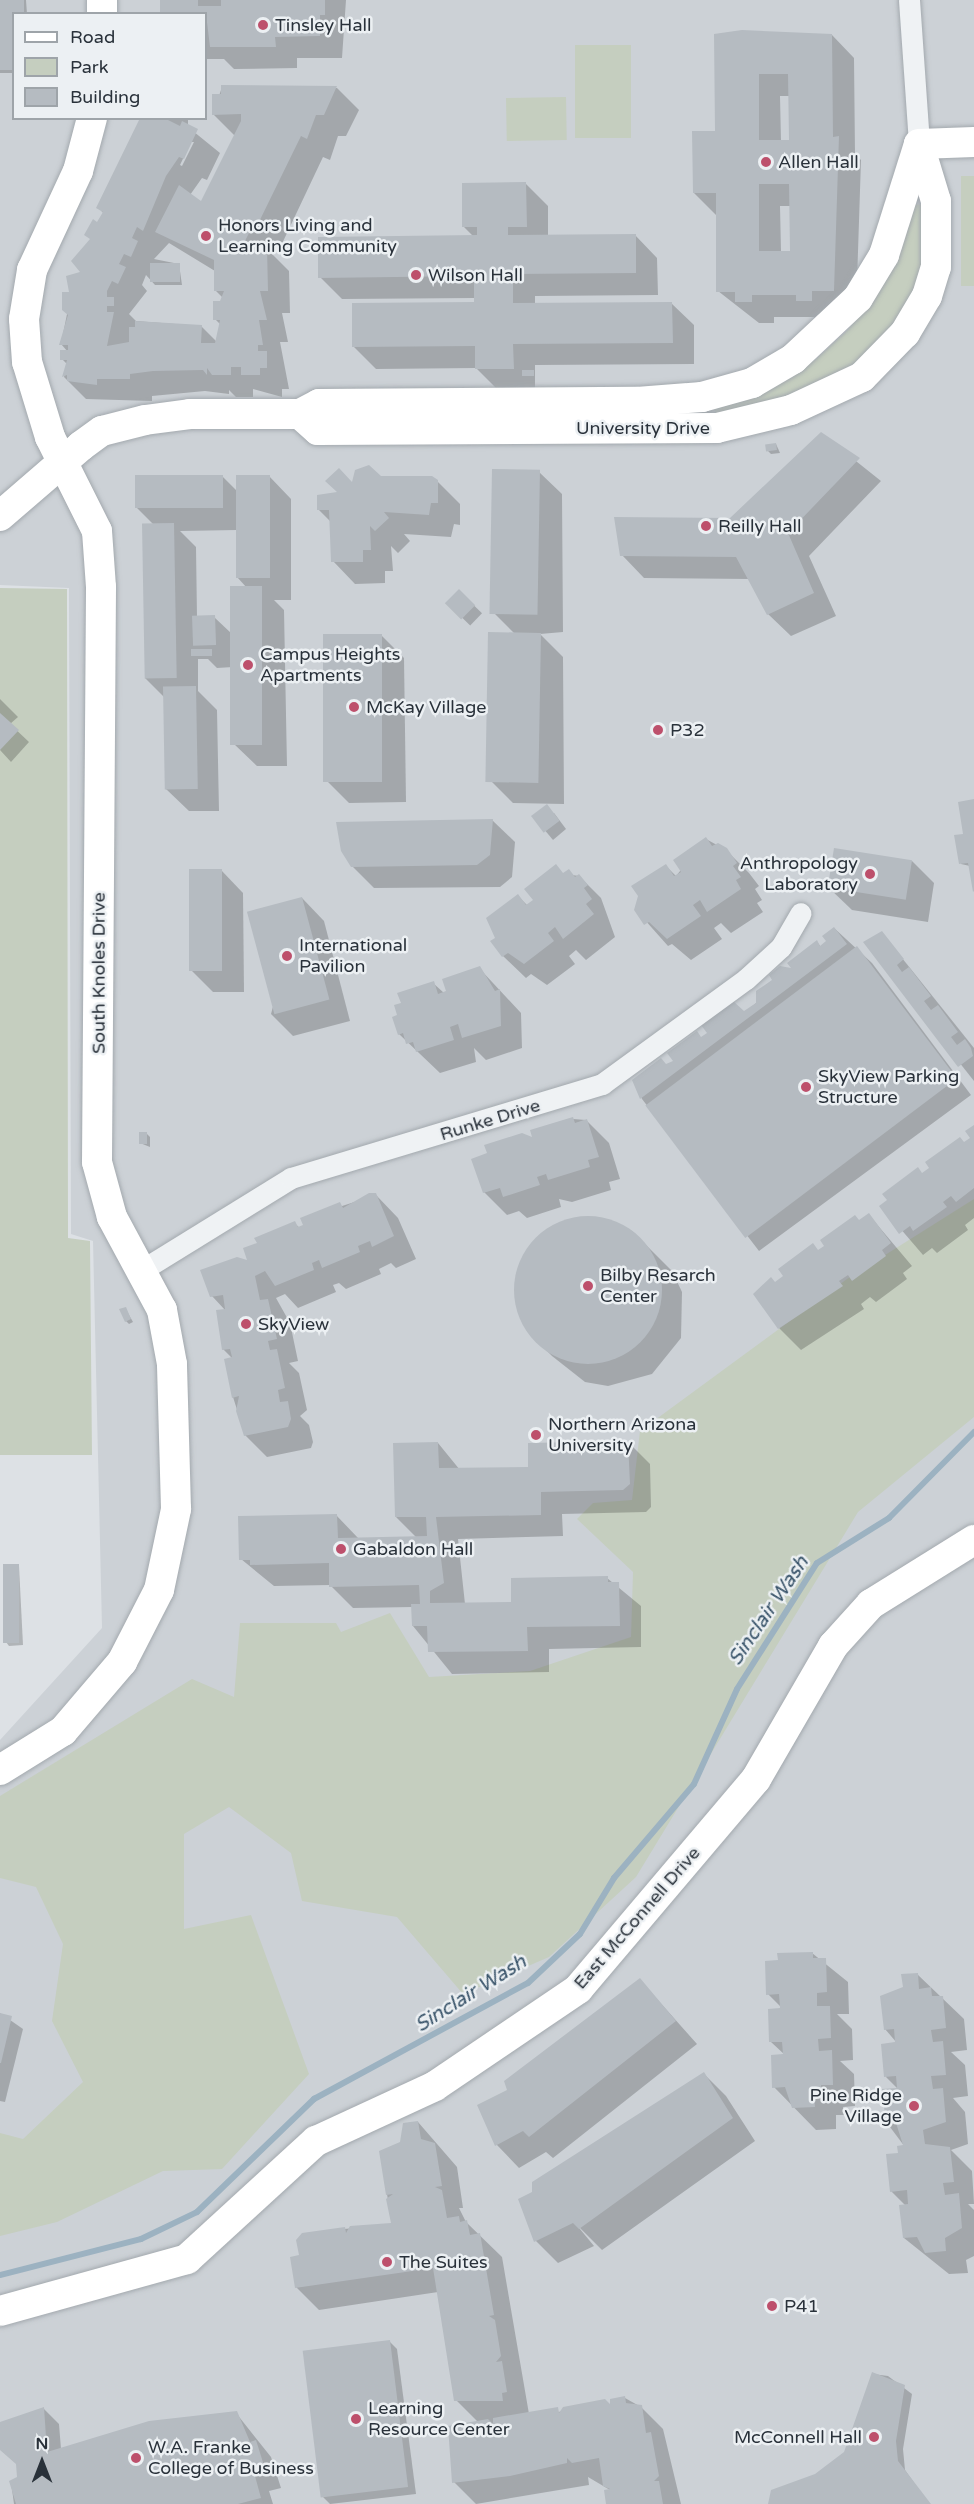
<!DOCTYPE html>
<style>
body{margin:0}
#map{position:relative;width:974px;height:2504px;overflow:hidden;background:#dde1e5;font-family:"Varela Round",sans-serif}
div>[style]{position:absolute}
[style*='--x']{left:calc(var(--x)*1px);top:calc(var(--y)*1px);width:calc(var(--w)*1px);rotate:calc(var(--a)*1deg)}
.built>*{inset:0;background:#ccd1d6}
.green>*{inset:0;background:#c5cebf;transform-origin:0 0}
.shadow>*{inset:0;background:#0003;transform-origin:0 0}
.stream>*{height:6px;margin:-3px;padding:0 3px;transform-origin:3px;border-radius:3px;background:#9cb2c1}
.building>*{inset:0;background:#b5bbc1;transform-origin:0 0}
.round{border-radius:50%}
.roads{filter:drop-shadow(0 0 2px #a3a9ae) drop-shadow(0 0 2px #a3a9ae)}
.street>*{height:21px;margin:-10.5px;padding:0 10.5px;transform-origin:10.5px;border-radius:10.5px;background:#eff2f4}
.secondary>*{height:30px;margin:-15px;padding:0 15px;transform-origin:15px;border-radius:15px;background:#fff}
.dots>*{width:16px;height:16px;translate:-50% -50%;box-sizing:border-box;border:3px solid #ecf0f3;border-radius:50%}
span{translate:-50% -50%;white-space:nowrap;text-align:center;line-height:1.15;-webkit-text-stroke:5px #ecf0f3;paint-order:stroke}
.poi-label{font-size:18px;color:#29313a}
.left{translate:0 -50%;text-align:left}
.right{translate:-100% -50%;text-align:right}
.street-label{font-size:18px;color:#29313a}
.water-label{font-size:20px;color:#385369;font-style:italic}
.legend{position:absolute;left:12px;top:12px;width:195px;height:108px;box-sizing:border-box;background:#ecf0f3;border:2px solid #9ea4a9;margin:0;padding:8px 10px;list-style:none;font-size:18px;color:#29313a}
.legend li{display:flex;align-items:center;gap:12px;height:30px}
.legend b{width:30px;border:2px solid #9ea4a9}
.north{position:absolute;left:12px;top:2432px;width:60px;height:60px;-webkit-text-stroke:4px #ecf0f3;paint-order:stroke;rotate:0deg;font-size:16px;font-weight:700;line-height:24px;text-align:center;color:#29313a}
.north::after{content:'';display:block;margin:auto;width:21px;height:27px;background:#29313a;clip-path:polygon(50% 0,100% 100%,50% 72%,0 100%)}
</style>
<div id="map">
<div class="built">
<i style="clip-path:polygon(evenodd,0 0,974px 0,974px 2504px,0 2504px,0 1740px,102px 1628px,93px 1241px,71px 1234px,69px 588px,0 585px,0 0,14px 14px,206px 14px,206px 118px,14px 118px,14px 14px)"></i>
</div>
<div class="green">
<i style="left:631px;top:45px;width:93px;height:56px;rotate:90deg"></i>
<i style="left:566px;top:97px;width:43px;height:60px;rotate:89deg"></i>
<i style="left:974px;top:176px;width:110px;height:13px;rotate:90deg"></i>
<i style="clip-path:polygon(913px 204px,923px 205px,925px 263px,916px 296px,898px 325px,855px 364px,808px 392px,717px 416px,713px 405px,757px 394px,815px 360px,849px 329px,883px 281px)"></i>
<i style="clip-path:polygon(0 588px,67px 589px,68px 1238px,90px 1241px,92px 1455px,0 1455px)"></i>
<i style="clip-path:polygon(974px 1199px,974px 1417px,858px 1512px,636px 1877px,549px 1957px,463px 1994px,397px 1917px,302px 1901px,291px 1853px,229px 1807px,184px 1834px,184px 1929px,251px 1915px,309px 2074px,222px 2169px,163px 2171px,57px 2222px,0 2236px,0 2133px,23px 2139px,83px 2082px,52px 2021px,63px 1944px,36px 1887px,0 1878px,0 1796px,192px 1679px,234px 1697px,240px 1623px,336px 1623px,341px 1632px,390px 1613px,429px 1677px,530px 1671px,631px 1637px,633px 1572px,577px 1519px,593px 1503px,632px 1500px,640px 1431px,847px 1279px)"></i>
</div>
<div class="shadow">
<i style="clip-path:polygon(0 0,26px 0,27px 14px,14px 14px,14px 73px,0 73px)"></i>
<i style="clip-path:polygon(165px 0,346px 0,342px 58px,297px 58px,297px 68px,234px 69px,224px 59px,206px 59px,206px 14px)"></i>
<i style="clip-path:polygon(evenodd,832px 35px,854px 58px,855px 154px,861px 160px,856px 313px,820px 323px,814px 317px,774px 317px,774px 323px,759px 323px,718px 291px,716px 215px,694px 193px,716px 132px,716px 36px,832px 35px,780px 96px,790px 96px,790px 142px,781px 142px,780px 96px,832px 35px,780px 206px,791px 206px,791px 252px,781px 252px,780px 206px)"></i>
<i style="clip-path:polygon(evenodd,222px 87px,337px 88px,359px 110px,346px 136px,338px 136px,330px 160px,323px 157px,279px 250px,272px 254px,289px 271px,290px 313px,282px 313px,288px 342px,280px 342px,289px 389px,282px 389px,282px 397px,253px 389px,253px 397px,236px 397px,229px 390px,229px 394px,205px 391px,152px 396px,152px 401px,86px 399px,64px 377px,67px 364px,62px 359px,68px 352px,61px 344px,71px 294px,104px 214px,98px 207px,141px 118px,188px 118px,188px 127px,220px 153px,207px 180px,202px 178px,190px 195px,202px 204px,235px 136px,213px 114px,222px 87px,191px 142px,194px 142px,182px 166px,180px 165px,191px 142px,222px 87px,169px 243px,215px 271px,215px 290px,223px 298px,215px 319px,221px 325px,217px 342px,201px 326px,136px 321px,129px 314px,147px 291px,142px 285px,146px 275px,155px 285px,182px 285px,179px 264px,154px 259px,169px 243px)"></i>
<i style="clip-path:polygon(526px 184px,548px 206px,548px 236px,635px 235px,657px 258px,658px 295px,535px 296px,535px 304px,671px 303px,694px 325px,694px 364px,535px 365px,535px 391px,499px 391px,476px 368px,376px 369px,354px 347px,475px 303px,475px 298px,342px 299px,320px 277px,474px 237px,464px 227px)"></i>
<i style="clip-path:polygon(822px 434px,881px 481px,809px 556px,836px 616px,791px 636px,768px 614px,750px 579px,644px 578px,622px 555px,731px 519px)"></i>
<i style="clip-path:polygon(776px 444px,780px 453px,771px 454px,767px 450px)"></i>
<i style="clip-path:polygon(539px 472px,562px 494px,563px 632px,540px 634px,563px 657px,564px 804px,513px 803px,491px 781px,515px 634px,494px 613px)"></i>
<i style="clip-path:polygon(evenodd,222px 476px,237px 491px,269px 476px,291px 499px,291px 600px,274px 600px,284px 610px,287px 766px,257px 766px,234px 744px,233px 667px,217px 668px,208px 659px,198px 659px,198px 691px,217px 710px,219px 811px,189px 811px,166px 789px,165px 698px,145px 678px,154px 525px,137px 508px,222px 476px,237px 530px,237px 577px,247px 588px,232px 634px,214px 617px,197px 617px,196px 547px,180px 531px,237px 530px)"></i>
<i style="clip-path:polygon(380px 478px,438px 482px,460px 504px,460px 525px,454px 524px,451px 537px,404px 534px,410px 541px,398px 553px,391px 546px,393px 571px,385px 571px,385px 583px,355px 584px,333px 561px,331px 522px,318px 509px,353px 485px)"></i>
<i style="left:459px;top:591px;width:32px;height:17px;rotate:44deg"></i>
<i style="clip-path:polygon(382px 636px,404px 658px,406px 802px,349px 803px,327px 781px)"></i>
<i style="clip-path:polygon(0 699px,18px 717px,10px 724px,29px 742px,11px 762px,0 750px)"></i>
<i style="clip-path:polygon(974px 800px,974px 890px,970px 866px,961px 864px)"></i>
<i style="clip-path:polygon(554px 813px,566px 829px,553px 840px,533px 816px)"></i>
<i style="clip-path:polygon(492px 820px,515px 842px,512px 877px,500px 887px,374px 888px,352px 866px)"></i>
<i style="clip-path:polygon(706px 839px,726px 850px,749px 873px,759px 886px,755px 889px,762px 900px,757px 903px,763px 912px,731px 933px,721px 923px,714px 928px,722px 939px,691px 960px,672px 944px,668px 946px,636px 910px,666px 866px,676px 876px)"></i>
<i style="clip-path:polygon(912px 861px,934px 883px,928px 922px,852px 910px,829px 888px)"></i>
<i style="clip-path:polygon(221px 870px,243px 893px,244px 992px,213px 992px,191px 970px)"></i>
<i style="clip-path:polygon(564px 874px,579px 876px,601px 898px,615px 937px,586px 960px,576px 950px,569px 956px,575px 964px,547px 985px,531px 974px,526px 978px,503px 956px,497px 938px,518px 896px,528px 906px)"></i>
<i style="clip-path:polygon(302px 898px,324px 921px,350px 1021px,293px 1036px,271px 1014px)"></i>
<i style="clip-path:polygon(834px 928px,872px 963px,971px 1095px,759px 1251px,642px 1099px,634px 1080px,675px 1061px,744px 1013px,795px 971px,817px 942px,821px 947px,828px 942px)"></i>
<i style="clip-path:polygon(882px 933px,974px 1048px,974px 1081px,865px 943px)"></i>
<i style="clip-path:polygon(479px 968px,521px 1013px,522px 1048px,486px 1060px,474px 1048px,476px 1062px,440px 1073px,399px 1034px,402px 1004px,433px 983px,444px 993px)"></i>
<i style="clip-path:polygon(573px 1119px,586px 1120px,609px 1143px,620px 1179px,609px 1182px,611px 1190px,572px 1202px,559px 1199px,561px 1207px,527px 1218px,519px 1211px,507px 1215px,484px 1192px)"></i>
<i style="clip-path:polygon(974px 1127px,974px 1218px,965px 1225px,968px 1230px,937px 1253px,932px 1248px,923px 1255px,881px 1206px,972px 1139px)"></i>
<i style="clip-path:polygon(147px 1134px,150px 1137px,150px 1147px,140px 1143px)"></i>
<i style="clip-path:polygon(376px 1195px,398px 1218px,416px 1259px,396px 1268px,391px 1263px,379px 1269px,381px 1274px,346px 1289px,339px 1283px,333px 1285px,336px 1292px,298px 1308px,285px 1294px,276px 1298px,290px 1323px,298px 1361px,289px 1363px,299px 1373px,307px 1410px,300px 1416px,309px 1425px,313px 1442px,311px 1448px,267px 1457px,245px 1435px,233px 1397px,232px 1358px,223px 1349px,225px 1310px,212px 1296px,250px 1262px,259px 1244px,294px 1223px,300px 1228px,305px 1226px,302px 1219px)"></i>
<i style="clip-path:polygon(869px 1215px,912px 1266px,903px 1273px,907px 1279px,876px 1302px,870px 1297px,861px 1304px,864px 1309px,801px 1350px,779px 1328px,775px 1284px)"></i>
<i style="clip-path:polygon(593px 1217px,632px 1231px,672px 1271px,682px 1292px,681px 1338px,652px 1374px,608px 1386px,585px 1382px,552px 1356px,529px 1333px,515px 1299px,516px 1281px,529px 1247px,557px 1224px)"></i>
<i style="clip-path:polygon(125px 1308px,133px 1322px,129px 1324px,126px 1321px)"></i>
<i style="clip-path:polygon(628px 1442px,650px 1464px,651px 1507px,646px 1512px,562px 1514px,563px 1536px,458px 1539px,465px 1604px,513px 1603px,607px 1578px,641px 1606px,641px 1647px,549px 1649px,549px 1672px,452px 1674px,413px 1626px,413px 1607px,353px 1608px,330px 1585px,274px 1586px,241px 1559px,336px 1515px,359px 1539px,417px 1538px,396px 1517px,438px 1443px,460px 1470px,530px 1468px)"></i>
<i style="clip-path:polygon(19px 1566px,23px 1645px,9px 1646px,6px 1642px)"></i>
<i style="clip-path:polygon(812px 1953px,848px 1982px,849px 2014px,837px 2014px,852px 2029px,853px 2060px,840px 2061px,854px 2074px,855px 2106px,843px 2107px,844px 2115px,836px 2115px,836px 2129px,816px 2130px,774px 2087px,785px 2055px,771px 2042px,783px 2009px,768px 1994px)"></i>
<i style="clip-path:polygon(917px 1974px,964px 2019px,967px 2050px,951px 2052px,965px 2065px,968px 2096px,953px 2098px,965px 2112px,968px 2144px,951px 2150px,972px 2171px,974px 2204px,968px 2204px,974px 2210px,974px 2256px,966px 2260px,968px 2273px,949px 2274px,904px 2238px,906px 2206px,891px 2191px,905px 2147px,887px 2123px,898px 2089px,886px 2077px,897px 2043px,885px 2029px)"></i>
<i style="clip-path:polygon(640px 1980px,697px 2044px,553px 2158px,546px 2152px,519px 2168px,497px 2145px,479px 2105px,509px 2091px)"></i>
<i style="clip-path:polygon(0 2013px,23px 2029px,5px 2102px,0 2101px)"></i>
<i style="clip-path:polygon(704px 2074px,726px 2096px,755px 2141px,602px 2250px,575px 2223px,594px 2246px,558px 2263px,536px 2241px,533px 2193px)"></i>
<i style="clip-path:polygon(418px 2122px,457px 2167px,463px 2208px,459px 2208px,466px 2222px,502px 2257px,529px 2414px,612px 2408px,625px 2398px,641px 2407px,663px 2429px,681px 2504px,608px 2504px,610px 2490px,588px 2477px,589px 2485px,476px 2504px,454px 2482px,478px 2422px,456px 2400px,438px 2292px,319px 2310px,296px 2287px,301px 2257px,344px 2229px,392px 2225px,387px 2194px,401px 2144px)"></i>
<i style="clip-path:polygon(390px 2342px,397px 2349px,416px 2494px,330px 2504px,323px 2497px)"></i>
<i style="clip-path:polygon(873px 2374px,888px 2376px,912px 2394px,903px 2449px,905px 2470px,929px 2504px,769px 2504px,772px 2492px,816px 2475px,845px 2453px,856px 2435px)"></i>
<i style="clip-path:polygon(44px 2409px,59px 2424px,61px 2449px,236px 2413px,271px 2457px,281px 2488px,269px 2491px,273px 2504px,14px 2504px,11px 2482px,19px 2478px,18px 2465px,0 2449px,0 2425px)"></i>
</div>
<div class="stream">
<i style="--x:0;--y:2275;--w:146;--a:-14.3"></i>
<i style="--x:141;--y:2239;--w:62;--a:-25.7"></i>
<i style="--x:197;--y:2212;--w:163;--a:-44"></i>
<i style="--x:314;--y:2099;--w:243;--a:-28.5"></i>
<i style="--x:528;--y:1983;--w:71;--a:-43.3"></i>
<i style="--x:580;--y:1934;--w:66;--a:-58.7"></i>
<i style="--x:614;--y:1878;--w:123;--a:-49.6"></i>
<i style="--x:694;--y:1784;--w:104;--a:-65.6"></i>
<i style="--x:737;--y:1689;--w:149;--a:-57.6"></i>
<i style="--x:817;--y:1563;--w:85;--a:-32"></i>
<i style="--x:889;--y:1518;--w:121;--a:-45.3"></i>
</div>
<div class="building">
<i style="clip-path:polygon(0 0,24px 0,24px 14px,14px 14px,14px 70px,0 70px)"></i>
<i style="clip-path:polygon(160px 0,198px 0,198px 6px,221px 6px,221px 0,325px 0,325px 15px,320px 15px,320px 36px,275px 37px,276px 47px,210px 47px,206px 14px,160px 14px)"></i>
<i style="clip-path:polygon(evenodd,742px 30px,832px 34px,833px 137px,839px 136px,834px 291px,812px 291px,812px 301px,796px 301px,796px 295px,752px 295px,752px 302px,735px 302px,735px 292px,716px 292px,716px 193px,693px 193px,692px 131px,715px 131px,714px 34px,742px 30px,759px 74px,788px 74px,789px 140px,759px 140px,759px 74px,742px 30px,759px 184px,789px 184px,790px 251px,759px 251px,759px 184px)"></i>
<i style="clip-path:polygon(221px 85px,337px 86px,324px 115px,316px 115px,307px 139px,301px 136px,256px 228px,252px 227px,245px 241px,245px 247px,267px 247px,268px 291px,260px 291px,267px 320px,259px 320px,263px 345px,258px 345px,258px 351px,267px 351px,267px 368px,260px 368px,260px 375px,241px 375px,241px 367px,231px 367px,231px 375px,212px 375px,207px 368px,207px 375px,203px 370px,153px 371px,130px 374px,130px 379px,97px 379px,97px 385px,67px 381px,67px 375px,62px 377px,67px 360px,60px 360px,60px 350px,68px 350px,68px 345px,59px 345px,68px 315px,62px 310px,62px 292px,69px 292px,66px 276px,80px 272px,71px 261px,90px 239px,84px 235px,93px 219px,97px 222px,103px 212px,96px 208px,140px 118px,164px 118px,180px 126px,182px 121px,198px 129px,184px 159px,179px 157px,166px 176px,143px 231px,137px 227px,132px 238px,138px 241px,131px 257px,124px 254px,119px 264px,126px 267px,118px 284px,112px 281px,107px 291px,107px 297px,114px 297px,114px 306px,107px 306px,107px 312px,114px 312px,107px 346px,129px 342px,129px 327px,135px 327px,135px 321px,202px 325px,201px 343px,215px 343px,220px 320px,213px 320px,213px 301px,220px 301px,224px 291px,214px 291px,214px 260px,155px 232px,179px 185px,201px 201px,241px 121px,241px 114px,212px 115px,212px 94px,221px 94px)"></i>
<i style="clip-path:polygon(526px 182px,527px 227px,508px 227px,508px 235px,636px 234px,636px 273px,513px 274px,513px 303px,672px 302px,673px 343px,513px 344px,514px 369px,475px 369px,475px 346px,352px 347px,352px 303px,474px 302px,474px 276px,318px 278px,318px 237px,477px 235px,477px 227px,462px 227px,462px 183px)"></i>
<i style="left:150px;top:263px;width:30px;height:19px"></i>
<i style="left:522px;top:370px;width:12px;height:6px"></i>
<i style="clip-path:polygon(821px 432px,860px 458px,788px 533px,814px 593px,767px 615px,736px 557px,620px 556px,614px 517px,730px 518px)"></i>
<i style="left:776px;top:443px;width:7px;height:11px;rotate:82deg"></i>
<i style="clip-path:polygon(369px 465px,381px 476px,432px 476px,438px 480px,438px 503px,431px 503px,429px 515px,384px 512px,389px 518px,375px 531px,370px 526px,371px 550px,363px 550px,363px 562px,331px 562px,329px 510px,317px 510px,317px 495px,337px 492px,325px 481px,339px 468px,352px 482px,355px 470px)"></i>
<i style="left:492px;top:469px;width:48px;height:145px;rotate:1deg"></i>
<i style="left:223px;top:475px;width:33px;height:88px;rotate:90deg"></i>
<i style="left:236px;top:475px;width:34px;height:103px"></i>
<i style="left:174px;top:523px;width:155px;height:32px;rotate:89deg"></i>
<i style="left:230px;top:586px;width:32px;height:159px"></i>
<i style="left:459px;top:589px;width:23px;height:20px;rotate:45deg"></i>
<i style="left:215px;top:615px;width:30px;height:23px;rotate:88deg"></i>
<i style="left:488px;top:632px;width:53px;height:150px;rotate:1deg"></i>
<i style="left:323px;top:634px;width:59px;height:148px"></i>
<i style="left:191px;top:649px;width:21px;height:7px"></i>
<i style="left:196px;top:686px;width:103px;height:33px;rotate:89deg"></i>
<i style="clip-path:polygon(0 713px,19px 730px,0 750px)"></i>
<i style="clip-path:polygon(974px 799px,974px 891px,973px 892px,968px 863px,959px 864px,954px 835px,963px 834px,958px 802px)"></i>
<i style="left:547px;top:804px;width:21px;height:20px;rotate:53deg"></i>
<i style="clip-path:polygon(493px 819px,490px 855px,477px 865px,351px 867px,341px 851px,336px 822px)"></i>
<i style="clip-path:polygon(706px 837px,712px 846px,718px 843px,727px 848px,737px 863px,733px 866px,741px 877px,736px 880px,741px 889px,707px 912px,700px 900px,693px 905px,701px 916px,667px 939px,649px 922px,644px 925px,634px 910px,638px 896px,631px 886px,666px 864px,674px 876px,681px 872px,673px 860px)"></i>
<i style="left:834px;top:848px;width:79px;height:40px;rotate:9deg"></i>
<i style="clip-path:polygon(556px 864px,563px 873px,569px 869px,575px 877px,579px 874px,588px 885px,584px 888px,592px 899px,586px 904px,594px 914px,563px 939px,555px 927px,548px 933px,554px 941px,524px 964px,508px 953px,502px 957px,490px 941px,495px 938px,486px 918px,518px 894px,526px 905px,533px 900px,524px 889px)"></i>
<i style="left:189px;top:869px;width:33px;height:102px"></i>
<i style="left:302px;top:897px;width:106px;height:57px;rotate:75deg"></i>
<i style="clip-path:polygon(834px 927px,847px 944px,640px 1099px,632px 1080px,661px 1058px,666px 1064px,673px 1061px,667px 1053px,697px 1031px,701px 1037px,707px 1033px,701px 1025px,733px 1001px,744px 1011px,756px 1003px,756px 991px,772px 980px,769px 975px,780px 966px,791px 968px,787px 963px,817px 940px,820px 946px,826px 941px,822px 936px)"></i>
<i style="clip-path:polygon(882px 931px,904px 959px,897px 965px,902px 972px,909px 967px,931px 996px,924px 1001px,931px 1010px,938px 1005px,958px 1032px,951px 1037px,957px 1045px,965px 1039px,971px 1048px,973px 1056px,958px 1067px,863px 942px)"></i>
<i style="left:857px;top:946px;width:166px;height:265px;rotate:53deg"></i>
<i style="clip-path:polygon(480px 966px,495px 991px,500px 989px,501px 1026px,462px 1038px,458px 1024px,450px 1027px,454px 1040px,416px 1052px,413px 1042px,406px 1044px,403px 1033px,398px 1035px,392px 1017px,397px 1015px,394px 1005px,401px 1003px,397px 993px,434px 981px,438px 994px,446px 991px,442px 979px)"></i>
<i style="clip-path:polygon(573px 1117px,575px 1123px,587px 1119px,599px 1157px,588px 1160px,590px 1167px,548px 1180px,546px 1174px,537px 1177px,540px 1185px,503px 1197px,500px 1188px,483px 1193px,471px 1159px,487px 1153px,484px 1145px,522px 1133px,532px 1137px,530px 1130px)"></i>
<i style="clip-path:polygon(974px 1125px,974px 1188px,956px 1202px,951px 1196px,943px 1202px,947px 1207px,913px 1231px,910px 1226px,899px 1234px,879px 1206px,887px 1200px,882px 1194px,918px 1167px,922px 1173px,929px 1168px,925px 1162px,960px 1137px,964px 1142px,970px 1138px,965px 1131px)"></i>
<i style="left:139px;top:1132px;width:8px;height:12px"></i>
<i style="clip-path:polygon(369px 1193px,376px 1193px,394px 1236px,372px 1247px,370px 1241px,358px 1246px,360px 1252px,322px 1268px,319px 1260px,312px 1263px,314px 1270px,275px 1286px,265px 1271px,255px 1276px,260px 1300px,268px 1299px,277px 1339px,268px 1341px,270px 1350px,277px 1349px,285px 1388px,278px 1390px,280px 1402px,288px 1401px,291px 1419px,288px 1427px,244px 1436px,236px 1411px,239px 1396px,232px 1398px,224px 1359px,232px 1357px,230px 1349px,222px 1350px,216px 1310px,225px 1309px,223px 1295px,210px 1297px,200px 1270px,237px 1257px,247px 1260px,243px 1248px,257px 1243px,254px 1238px,295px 1221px,298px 1227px,303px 1225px,300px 1218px,340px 1202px,343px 1208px)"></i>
<i style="clip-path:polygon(869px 1213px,891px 1243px,882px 1250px,886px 1256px,852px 1281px,848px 1275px,839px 1281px,843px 1286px,778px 1329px,753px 1294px,771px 1277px,775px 1282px,783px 1276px,778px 1269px,813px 1243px,818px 1250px,824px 1246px,820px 1240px,855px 1215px,859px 1220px)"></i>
<i class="round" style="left:514px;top:1216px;width:148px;height:148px"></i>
<i style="clip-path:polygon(126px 1307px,131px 1319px,125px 1322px,119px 1309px)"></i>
<i style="clip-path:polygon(628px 1441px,630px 1484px,623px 1490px,541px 1492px,541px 1515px,436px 1517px,444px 1583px,430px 1591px,430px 1603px,511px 1602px,511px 1578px,608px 1576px,608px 1582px,619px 1582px,620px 1626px,527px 1627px,528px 1651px,428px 1652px,427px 1626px,412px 1626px,411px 1604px,420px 1604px,419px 1585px,329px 1587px,329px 1563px,250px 1565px,250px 1560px,239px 1560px,238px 1516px,337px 1514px,338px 1538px,427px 1536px,426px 1517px,395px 1517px,393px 1443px,438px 1442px,439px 1468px,528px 1467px,528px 1443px)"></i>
<i style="left:3px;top:1564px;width:16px;height:79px"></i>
<i style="clip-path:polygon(813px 1952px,813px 1958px,826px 1958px,827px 1992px,817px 1993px,817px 2006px,830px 2006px,831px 2038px,818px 2039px,819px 2051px,832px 2050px,833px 2085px,821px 2085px,822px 2093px,814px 2093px,815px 2107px,792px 2108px,785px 2087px,772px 2088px,771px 2055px,783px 2054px,782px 2042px,769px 2042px,768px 2009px,780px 2008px,779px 1994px,766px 1995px,765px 1961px,778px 1960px,777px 1953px)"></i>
<i style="clip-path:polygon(918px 1973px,919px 1989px,931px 1987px,932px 1996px,943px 1996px,946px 2028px,931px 2030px,933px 2042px,943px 2041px,946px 2075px,931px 2076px,933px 2089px,943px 2088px,946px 2122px,923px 2130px,925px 2144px,950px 2147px,954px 2182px,943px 2183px,945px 2195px,959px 2193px,962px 2228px,945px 2238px,946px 2251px,925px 2253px,917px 2237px,903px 2238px,899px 2205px,908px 2204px,907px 2190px,890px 2192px,886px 2154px,898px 2153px,897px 2146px,903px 2145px,896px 2123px,886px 2124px,882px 2089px,897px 2088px,896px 2076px,884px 2077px,881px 2044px,895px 2042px,894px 2029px,884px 2030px,880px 1996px,903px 1987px,901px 1974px)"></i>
<i style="clip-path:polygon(640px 1978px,676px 2021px,529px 2137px,523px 2131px,495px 2146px,477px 2105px,507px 2090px,504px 2081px)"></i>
<i style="clip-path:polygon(0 2013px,12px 2016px,1px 2063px,0 2063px)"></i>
<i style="clip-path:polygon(704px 2072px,733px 2118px,579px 2229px,573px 2223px,534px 2242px,518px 2199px,532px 2192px,532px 2182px)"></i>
<i style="clip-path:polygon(418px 2121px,421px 2139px,435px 2143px,442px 2186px,435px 2187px,442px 2190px,447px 2218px,459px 2216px,460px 2222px,467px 2220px,470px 2235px,480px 2233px,494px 2315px,489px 2316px,495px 2320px,501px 2356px,496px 2362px,502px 2361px,507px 2392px,502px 2393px,503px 2401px,454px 2401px,433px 2268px,295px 2288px,290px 2257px,299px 2255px,296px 2240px,302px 2233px,345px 2227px,346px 2233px,350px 2226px,391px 2223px,386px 2199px,393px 2194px,386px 2195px,379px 2151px,400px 2142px,403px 2123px)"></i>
<i style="left:390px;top:2340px;width:148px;height:88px;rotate:83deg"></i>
<i style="clip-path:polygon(872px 2372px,905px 2385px,896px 2441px,898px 2461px,931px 2504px,768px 2504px,771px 2490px,815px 2474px,844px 2452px)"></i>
<i style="clip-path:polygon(625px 2396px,626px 2403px,642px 2405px,646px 2433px,651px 2432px,659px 2476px,654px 2481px,659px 2481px,663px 2504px,606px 2504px,604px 2490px,610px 2489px,603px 2486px,599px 2458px,572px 2463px,567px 2458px,567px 2463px,510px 2476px,452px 2483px,448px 2426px,488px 2419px,493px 2424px,493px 2418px,558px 2407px,559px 2413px,563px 2407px,605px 2399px,610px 2404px,610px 2399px)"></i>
<i style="clip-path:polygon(44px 2407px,47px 2452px,149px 2421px,237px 2411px,250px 2442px,256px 2440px,266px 2472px,255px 2476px,261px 2498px,238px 2504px,16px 2504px,9px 2481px,17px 2477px,16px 2464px,0 2450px,0 2422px)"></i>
</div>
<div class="roads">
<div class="street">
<i style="--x:909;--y:0;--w:144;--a:86"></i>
<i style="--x:142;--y:1270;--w:175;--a:-31.7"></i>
<i style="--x:291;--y:1178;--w:325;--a:-16.8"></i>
<i style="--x:602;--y:1084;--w:178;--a:-36.1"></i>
<i style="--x:746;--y:979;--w:47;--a:-42.4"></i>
<i style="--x:781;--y:947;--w:39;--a:-60"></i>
</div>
<div class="secondary">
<i style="--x:102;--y:0;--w:14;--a:90"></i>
<i style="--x:919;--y:144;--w:55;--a:-2.1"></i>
<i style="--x:300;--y:414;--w:24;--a:42"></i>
<i style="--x:318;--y:430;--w:399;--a:-0.3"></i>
<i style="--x:717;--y:428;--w:76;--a:-13.7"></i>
<i style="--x:791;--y:410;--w:78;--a:-24.9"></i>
<i style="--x:862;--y:377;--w:62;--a:-45.7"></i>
<i style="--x:905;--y:333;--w:43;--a:-59.3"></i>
<i style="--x:927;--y:296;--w:30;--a:-73"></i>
<i style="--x:936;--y:267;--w:66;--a:-90"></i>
<i style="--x:936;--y:201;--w:59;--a:-106.9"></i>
<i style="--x:0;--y:516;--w:107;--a:-40.8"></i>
<i style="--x:81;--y:446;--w:26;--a:-36"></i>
<i style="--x:102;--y:431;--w:44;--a:-14.3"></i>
<i style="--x:145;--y:420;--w:45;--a:-7.6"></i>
<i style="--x:190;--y:414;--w:110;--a:0"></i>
<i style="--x:300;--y:414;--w:21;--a:-28"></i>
<i style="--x:319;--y:404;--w:318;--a:-0.4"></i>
<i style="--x:637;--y:402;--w:65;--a:-4.4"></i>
<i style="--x:702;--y:397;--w:52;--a:-15.6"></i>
<i style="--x:752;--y:383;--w:48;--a:-30.3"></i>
<i style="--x:793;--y:359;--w:89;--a:-43.2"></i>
<i style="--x:858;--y:298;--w:50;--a:-58.8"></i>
<i style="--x:884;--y:255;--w:116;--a:-72.5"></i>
<i style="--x:0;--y:1770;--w:74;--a:-31.8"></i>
<i style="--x:63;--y:1731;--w:91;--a:-49.5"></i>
<i style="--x:122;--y:1662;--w:81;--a:-62.8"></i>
<i style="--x:159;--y:1590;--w:83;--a:-78.1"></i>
<i style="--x:176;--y:1509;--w:145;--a:-91.6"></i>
<i style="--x:172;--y:1364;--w:55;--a:-100.5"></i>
<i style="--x:162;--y:1310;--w:106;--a:-118.3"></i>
<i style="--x:112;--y:1217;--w:57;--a:-105.3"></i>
<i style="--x:97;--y:1162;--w:575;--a:-89.6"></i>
<i style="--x:101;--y:587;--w:56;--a:-94.1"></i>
<i style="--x:97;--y:531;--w:105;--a:-116.6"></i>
<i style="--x:50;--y:437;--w:78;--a:-107"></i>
<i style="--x:27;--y:362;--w:43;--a:-94"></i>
<i style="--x:24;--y:319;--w:50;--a:-80.7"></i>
<i style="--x:32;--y:270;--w:109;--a:-65.1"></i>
<i style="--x:78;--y:171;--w:55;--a:-75.2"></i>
<i style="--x:0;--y:2311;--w:194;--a:-15.5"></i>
<i style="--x:187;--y:2259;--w:175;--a:-42.5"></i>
<i style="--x:316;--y:2141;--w:131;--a:-24.8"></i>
<i style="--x:435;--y:2086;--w:173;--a:-34.1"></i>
<i style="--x:578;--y:1989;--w:275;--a:-49.7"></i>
<i style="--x:756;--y:1779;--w:154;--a:-59.9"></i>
<i style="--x:833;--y:1646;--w:57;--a:-47.9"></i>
<i style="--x:871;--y:1604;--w:121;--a:-31.9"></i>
</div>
</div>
<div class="dots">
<i style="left:263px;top:25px;background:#bd506c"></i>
<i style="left:766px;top:162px;background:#bd506c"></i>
<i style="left:206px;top:236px;background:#bd506c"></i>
<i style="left:416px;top:275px;background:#bd506c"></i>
<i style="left:706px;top:526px;background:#bd506c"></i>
<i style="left:248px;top:665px;background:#bd506c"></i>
<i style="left:354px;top:707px;background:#bd506c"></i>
<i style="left:658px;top:730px;background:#bd506c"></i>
<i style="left:870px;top:874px;background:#bd506c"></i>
<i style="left:287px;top:956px;background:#bd506c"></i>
<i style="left:806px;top:1087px;background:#bd506c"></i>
<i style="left:588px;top:1286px;background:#bd506c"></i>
<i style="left:246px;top:1324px;background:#bd506c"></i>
<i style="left:536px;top:1435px;background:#bd506c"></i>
<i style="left:341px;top:1549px;background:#bd506c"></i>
<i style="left:914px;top:2106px;background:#bd506c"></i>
<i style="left:387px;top:2262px;background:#bd506c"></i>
<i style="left:772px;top:2306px;background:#bd506c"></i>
<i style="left:356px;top:2419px;background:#bd506c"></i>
<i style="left:874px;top:2437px;background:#bd506c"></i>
<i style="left:136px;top:2458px;background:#bd506c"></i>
</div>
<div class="poi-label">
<span class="left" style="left:275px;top:25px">Tinsley Hall</span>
<span class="left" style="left:778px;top:162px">Allen Hall</span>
<span class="left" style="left:218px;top:236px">Honors Living and<br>Learning Community</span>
<span class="left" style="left:428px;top:275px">Wilson Hall</span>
<span class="left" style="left:718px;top:526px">Reilly Hall</span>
<span class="left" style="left:260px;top:665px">Campus Heights<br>Apartments</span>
<span class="left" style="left:366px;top:707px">McKay Village</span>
<span class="left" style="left:670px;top:730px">P32</span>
<span class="right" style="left:858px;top:874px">Anthropology<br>Laboratory</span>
<span class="left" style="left:299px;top:956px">International<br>Pavilion</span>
<span class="left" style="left:818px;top:1087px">SkyView Parking<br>Structure</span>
<span class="left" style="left:600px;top:1286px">Bilby Resarch<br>Center</span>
<span class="left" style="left:258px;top:1324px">SkyView</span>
<span class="left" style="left:548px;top:1435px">Northern Arizona<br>University</span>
<span class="left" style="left:353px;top:1549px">Gabaldon Hall</span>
<span class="right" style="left:902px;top:2106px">Pine Ridge<br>Village</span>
<span class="left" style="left:399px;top:2262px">The Suites</span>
<span class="left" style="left:784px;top:2306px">P41</span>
<span class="left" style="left:368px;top:2419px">Learning<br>Resource Center</span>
<span class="right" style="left:862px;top:2437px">McConnell Hall</span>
<span class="left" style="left:148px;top:2458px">W.A. Franke<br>College of Business</span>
</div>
<div class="street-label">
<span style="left:643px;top:428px">University Drive</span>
<span style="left:99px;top:973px;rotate:-90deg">South Knoles Drive</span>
<span style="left:490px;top:1120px;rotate:-17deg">Runke Drive</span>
<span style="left:637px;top:1918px;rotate:-49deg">East McConnell Drive</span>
</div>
<div class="water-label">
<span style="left:769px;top:1611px;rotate:-56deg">Sinclair Wash</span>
<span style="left:471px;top:1994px;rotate:-32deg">Sinclair Wash</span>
</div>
<ul class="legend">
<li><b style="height:8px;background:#fff"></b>Road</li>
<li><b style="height:16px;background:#c5cebf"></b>Park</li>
<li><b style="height:16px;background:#b5bbc1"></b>Building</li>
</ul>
<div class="north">N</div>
</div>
